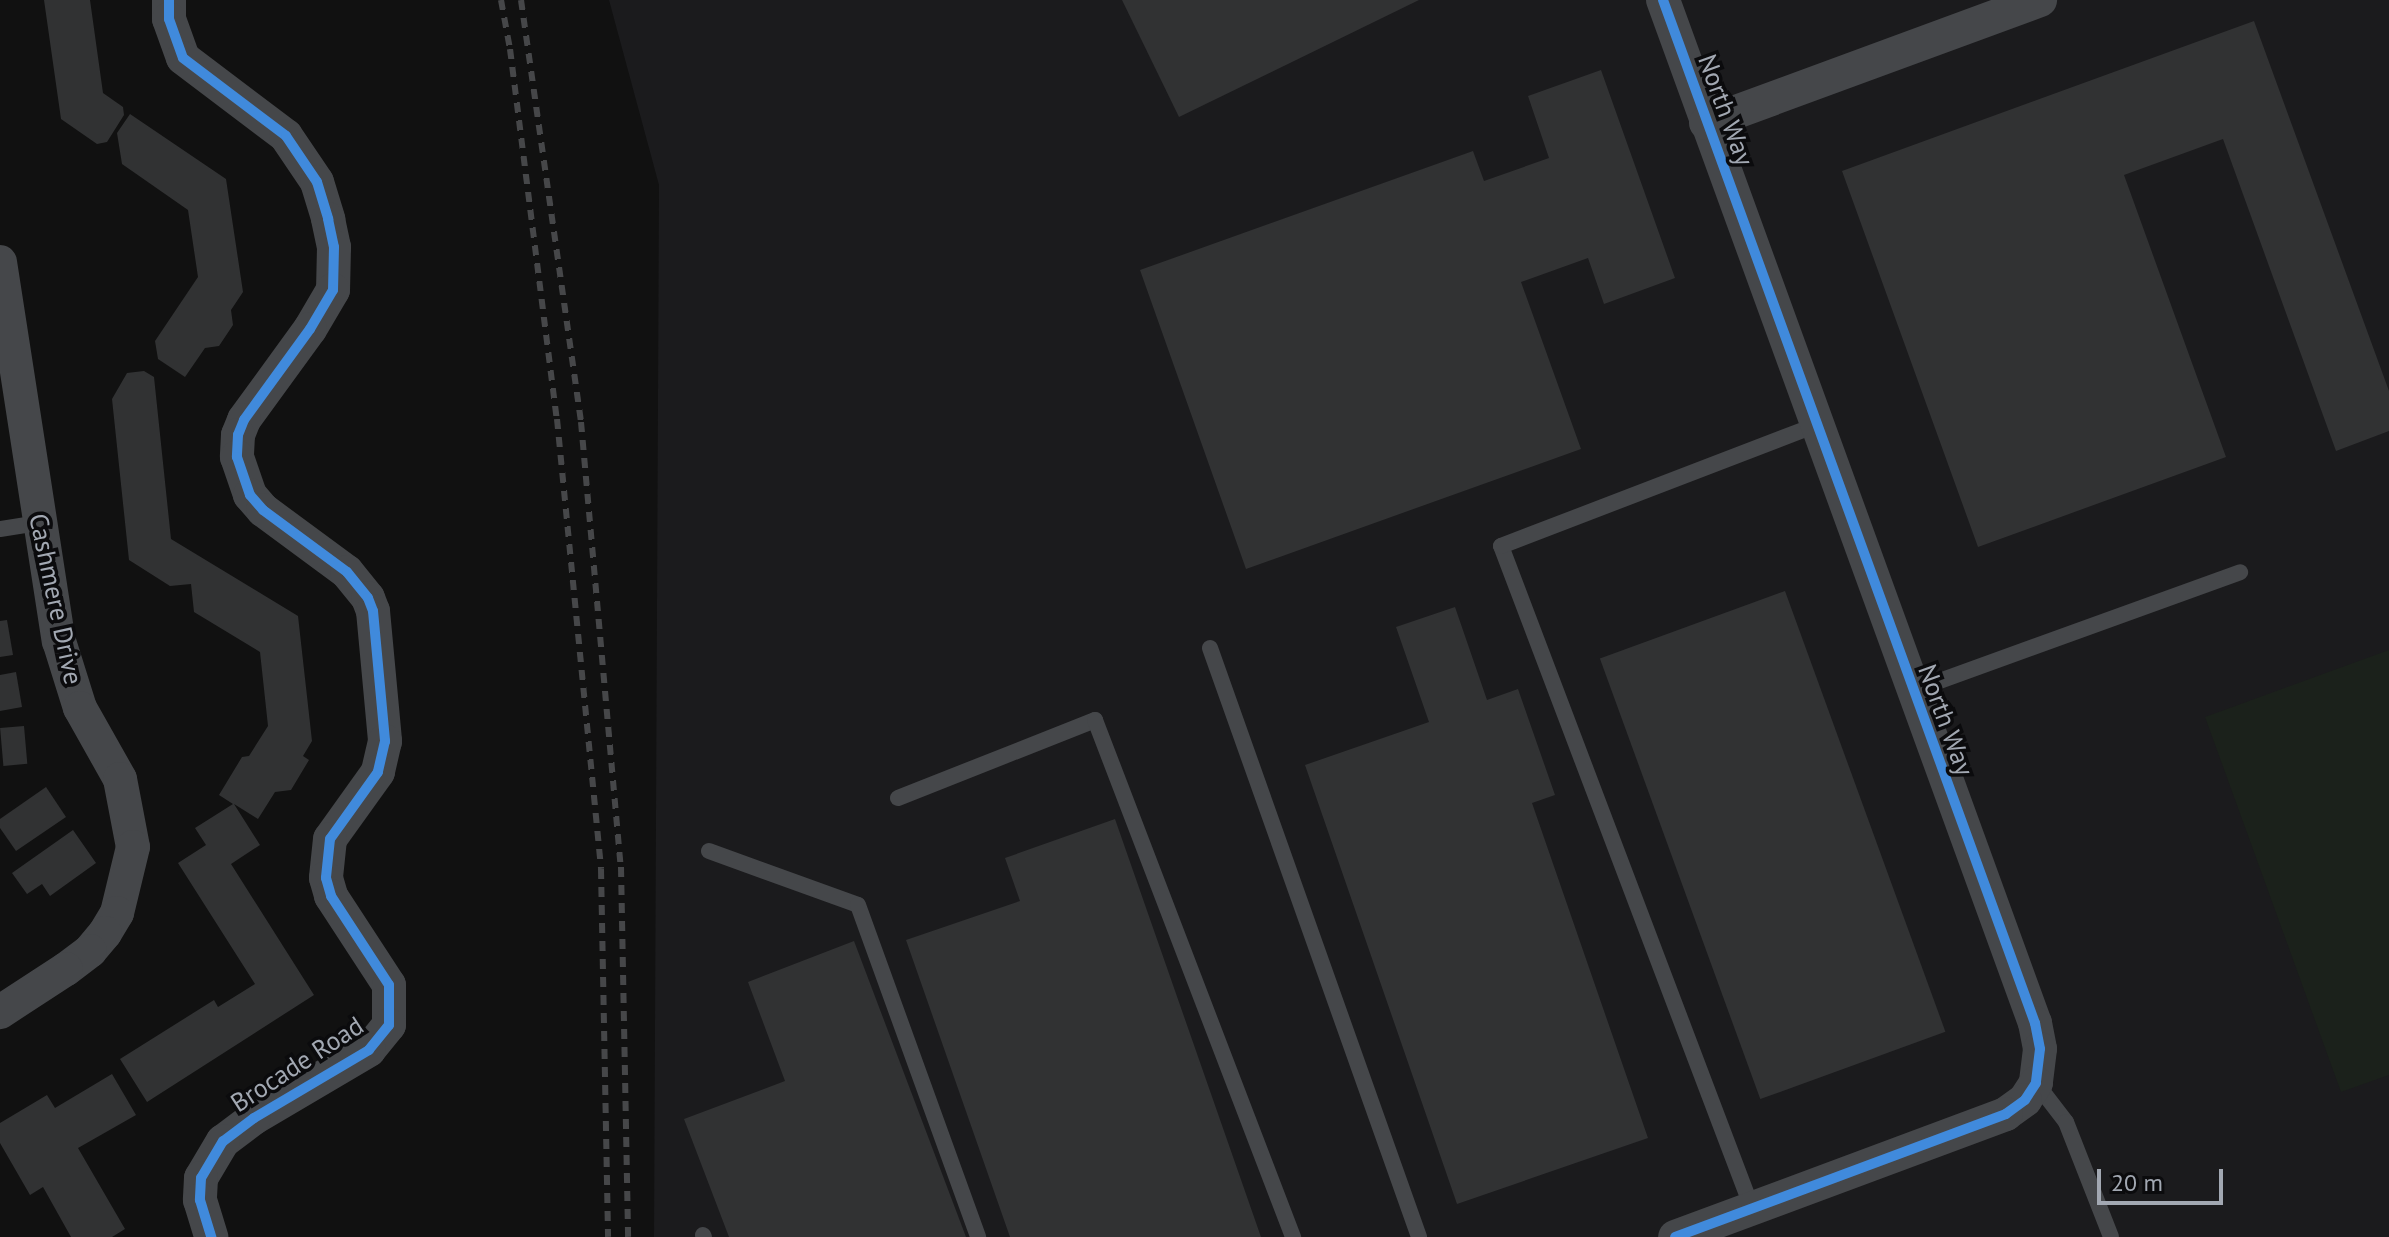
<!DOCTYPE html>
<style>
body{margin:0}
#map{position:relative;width:2389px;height:1237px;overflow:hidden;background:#111;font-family:"PT Sans",sans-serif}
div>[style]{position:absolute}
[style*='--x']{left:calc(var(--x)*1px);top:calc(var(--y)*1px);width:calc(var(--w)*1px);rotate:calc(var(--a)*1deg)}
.built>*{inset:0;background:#1b1b1d}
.green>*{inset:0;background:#1b211b}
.building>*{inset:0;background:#313233;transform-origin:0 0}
.service>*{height:16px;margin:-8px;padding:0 8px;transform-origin:8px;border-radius:8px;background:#45474a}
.minor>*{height:34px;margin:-17px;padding:0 17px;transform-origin:17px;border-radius:17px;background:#45474a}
.rail>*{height:6px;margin-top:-3px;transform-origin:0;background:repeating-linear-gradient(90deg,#464749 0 10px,transparent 0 18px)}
.cycleway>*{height:10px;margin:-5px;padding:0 5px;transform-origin:5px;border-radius:5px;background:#408adc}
span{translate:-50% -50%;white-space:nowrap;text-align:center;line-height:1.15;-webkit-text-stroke:7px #0b0b0d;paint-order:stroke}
.street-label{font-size:26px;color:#a2a8b2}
.scale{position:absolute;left:2097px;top:1169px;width:126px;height:36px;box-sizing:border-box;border:4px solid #a2a8b2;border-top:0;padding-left:10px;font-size:24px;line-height:28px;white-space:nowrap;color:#a2a8b2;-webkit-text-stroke:6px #0b0b0d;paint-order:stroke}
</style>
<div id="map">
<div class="built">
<i style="clip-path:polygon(609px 0,2389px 0,2389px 1237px,654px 1237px,659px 185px)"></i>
</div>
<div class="green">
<i style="clip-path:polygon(2389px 650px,2389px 1075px,2341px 1092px,2205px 717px)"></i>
</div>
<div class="building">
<i style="clip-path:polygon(44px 0,90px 0,103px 93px,123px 107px,124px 115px,107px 142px,97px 144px,61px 119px)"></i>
<i style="clip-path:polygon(1122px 0,1419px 0,1179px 117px)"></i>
<i style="clip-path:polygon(2254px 21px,2389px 391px,2389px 431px,2336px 451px,2223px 139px,2124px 175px,2226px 457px,1978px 547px,1842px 171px)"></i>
<i style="clip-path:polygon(1601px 70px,1675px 278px,1604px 304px,1588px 258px,1521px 282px,1581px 449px,1246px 569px,1140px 270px,1473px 151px,1484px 181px,1549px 158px,1528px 96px)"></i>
<i style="clip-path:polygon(130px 114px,226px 179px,243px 292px,231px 310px,233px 325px,219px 346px,205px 348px,185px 377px,158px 359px,155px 341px,198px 277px,188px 210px,122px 164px,117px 133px)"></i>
<i style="clip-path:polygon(144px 371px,154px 377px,171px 539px,298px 616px,312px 741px,303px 756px,309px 760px,291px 790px,275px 792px,258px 819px,234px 804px,260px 845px,231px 864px,314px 995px,147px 1102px,120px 1059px,214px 1000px,218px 1007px,255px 984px,178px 863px,206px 845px,195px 828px,233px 804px,219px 795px,242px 757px,249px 756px,268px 726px,260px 652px,194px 612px,191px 584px,170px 586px,129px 560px,112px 399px,127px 373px)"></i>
<i style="left:1785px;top:591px;width:469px;height:197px;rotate:70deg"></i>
<i style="clip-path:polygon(1455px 607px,1487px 700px,1518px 689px,1555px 795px,1532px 803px,1648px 1138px,1457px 1204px,1305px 765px,1429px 722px,1396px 627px)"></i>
<i style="clip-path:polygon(7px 620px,13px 655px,0 657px,0 621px)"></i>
<i style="clip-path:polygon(16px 672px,22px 707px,0 711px,0 675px)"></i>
<i style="left:24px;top:726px;width:38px;height:24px;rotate:85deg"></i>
<i style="clip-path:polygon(46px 787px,66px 817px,16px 851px,0 828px,0 819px)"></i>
<i style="clip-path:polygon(1115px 819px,1261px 1237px,1010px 1237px,906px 940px,1020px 901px,1005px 858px)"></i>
<i style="clip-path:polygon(73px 830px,96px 863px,50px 896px,42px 884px,27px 894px,12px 873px)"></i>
<i style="clip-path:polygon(854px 941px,966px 1237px,729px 1237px,684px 1119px,785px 1081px,748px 982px)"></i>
<i style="clip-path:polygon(112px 1074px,136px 1115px,78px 1148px,125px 1229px,112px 1237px,71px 1237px,43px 1187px,30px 1195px,0 1143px,0 1123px,47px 1095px,55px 1108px)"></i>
</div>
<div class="service">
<i style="--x:0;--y:529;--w:38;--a:-9"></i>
<i style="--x:1210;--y:648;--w:625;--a:70.46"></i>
<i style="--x:1912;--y:691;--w:349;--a:-19.9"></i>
<i style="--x:898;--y:798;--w:212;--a:-21.6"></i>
<i style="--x:1095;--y:720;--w:554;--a:69.04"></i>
<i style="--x:709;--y:851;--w:158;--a:19.9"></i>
<i style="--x:858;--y:905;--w:353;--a:70.1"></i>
<i style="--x:2036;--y:1083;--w:49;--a:52.4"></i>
<i style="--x:2066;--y:1122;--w:123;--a:68.6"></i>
<i style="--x:1752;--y:1208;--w:708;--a:-110.76"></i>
<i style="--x:1501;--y:546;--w:338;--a:-21"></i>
<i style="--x:703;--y:1235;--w:2;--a:63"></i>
</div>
<div class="minor">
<i style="--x:169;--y:0;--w:19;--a:90"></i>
<i style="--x:169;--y:19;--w:41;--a:70.3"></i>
<i style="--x:183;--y:58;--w:129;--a:37.1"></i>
<i style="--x:286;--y:136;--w:55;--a:56"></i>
<i style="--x:317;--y:182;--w:39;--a:73"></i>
<i style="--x:328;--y:219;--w:29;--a:78"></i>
<i style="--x:334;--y:247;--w:43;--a:91.3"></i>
<i style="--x:333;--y:290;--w:45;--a:120.5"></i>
<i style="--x:310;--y:329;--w:112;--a:126"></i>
<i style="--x:244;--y:420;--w:16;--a:112"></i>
<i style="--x:238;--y:435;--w:22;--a:93"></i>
<i style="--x:237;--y:457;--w:40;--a:71.1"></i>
<i style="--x:250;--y:495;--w:20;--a:49"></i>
<i style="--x:263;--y:510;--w:104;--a:36.4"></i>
<i style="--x:347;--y:572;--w:33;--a:51"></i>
<i style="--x:368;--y:598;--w:14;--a:69"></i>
<i style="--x:373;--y:611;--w:131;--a:84.7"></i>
<i style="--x:385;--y:741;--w:32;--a:103"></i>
<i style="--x:378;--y:772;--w:82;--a:125.6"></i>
<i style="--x:330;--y:839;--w:39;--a:96"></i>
<i style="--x:326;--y:878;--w:19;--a:74"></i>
<i style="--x:331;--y:896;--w:106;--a:56.9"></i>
<i style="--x:389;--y:985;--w:40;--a:90"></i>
<i style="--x:389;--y:1025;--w:32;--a:129"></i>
<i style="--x:369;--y:1050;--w:134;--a:149.4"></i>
<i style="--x:254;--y:1118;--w:39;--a:143"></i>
<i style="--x:223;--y:1141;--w:43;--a:120.7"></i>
<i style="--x:201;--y:1178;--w:22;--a:93"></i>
<i style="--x:200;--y:1200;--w:39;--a:73"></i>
<i style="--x:1663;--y:0;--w:1089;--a:70.02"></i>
<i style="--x:2035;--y:1023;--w:26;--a:79"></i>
<i style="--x:2040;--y:1049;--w:34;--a:97"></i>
<i style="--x:2036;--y:1083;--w:20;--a:123"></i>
<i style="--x:2025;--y:1100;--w:24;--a:144"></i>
<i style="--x:2006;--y:1114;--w:353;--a:159.6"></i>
<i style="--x:1706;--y:123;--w:356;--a:-20.2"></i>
<i style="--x:0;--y:262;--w:384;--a:81.2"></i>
<i style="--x:59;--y:641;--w:70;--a:72.6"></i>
<i style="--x:80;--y:708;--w:81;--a:60.6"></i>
<i style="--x:120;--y:779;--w:69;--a:79.2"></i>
<i style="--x:133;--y:847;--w:68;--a:103.6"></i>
<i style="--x:117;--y:913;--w:23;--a:121"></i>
<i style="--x:105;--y:933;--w:23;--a:130"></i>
<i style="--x:90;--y:951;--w:30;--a:143"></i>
<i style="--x:66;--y:969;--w:79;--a:146.9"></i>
</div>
<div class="rail">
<i style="--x:501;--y:0;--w:50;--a:79.6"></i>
<i style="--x:510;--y:49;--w:373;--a:82.8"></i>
<i style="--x:557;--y:419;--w:452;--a:84.4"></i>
<i style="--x:601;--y:869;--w:368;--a:88.9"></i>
<i style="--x:521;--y:0;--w:426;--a:81.9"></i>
<i style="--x:581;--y:422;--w:447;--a:84.9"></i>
<i style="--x:621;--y:867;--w:370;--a:88.9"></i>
</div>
<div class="cycleway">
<i style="--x:169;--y:0;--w:19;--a:90"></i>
<i style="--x:169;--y:19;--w:41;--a:70.3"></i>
<i style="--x:183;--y:58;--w:129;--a:37.1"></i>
<i style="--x:286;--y:136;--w:55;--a:56"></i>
<i style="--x:317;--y:182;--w:39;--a:73"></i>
<i style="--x:328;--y:219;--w:29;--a:78"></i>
<i style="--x:334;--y:247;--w:43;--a:91.3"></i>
<i style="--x:333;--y:290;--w:45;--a:120.5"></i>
<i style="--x:310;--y:329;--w:112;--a:126"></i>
<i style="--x:244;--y:420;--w:16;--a:112"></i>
<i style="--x:238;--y:435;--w:22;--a:93"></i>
<i style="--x:237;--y:457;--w:40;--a:71.1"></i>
<i style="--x:250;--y:495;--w:20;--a:49"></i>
<i style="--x:263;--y:510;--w:104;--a:36.4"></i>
<i style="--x:347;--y:572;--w:33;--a:51"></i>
<i style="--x:368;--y:598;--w:14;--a:69"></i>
<i style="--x:373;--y:611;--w:131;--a:84.7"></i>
<i style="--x:385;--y:741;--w:32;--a:103"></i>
<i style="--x:378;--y:772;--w:82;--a:125.6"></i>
<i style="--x:330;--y:839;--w:39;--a:96"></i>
<i style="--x:326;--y:878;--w:19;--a:74"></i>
<i style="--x:331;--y:896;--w:106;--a:56.9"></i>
<i style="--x:389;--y:985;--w:40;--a:90"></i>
<i style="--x:389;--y:1025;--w:32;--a:129"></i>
<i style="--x:369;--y:1050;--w:134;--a:149.4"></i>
<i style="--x:254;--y:1118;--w:39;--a:143"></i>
<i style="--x:223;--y:1141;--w:43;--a:120.7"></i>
<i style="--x:201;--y:1178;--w:22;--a:93"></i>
<i style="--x:200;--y:1200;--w:39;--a:73"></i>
<i style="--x:1663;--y:0;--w:1089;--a:70.02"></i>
<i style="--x:2035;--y:1023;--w:26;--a:79"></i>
<i style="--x:2040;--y:1049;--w:34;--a:97"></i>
<i style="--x:2036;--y:1083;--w:20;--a:123"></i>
<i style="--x:2025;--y:1100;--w:24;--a:144"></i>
<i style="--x:2006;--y:1114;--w:353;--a:159.6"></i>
</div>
<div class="street-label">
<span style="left:1726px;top:110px;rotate:70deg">North Way</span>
<span style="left:56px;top:599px;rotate:78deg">Cashmere Drive</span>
<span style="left:1946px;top:720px;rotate:70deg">North Way</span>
<span style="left:297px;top:1064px;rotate:-33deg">Brocade Road</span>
</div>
<div class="scale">20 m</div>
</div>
